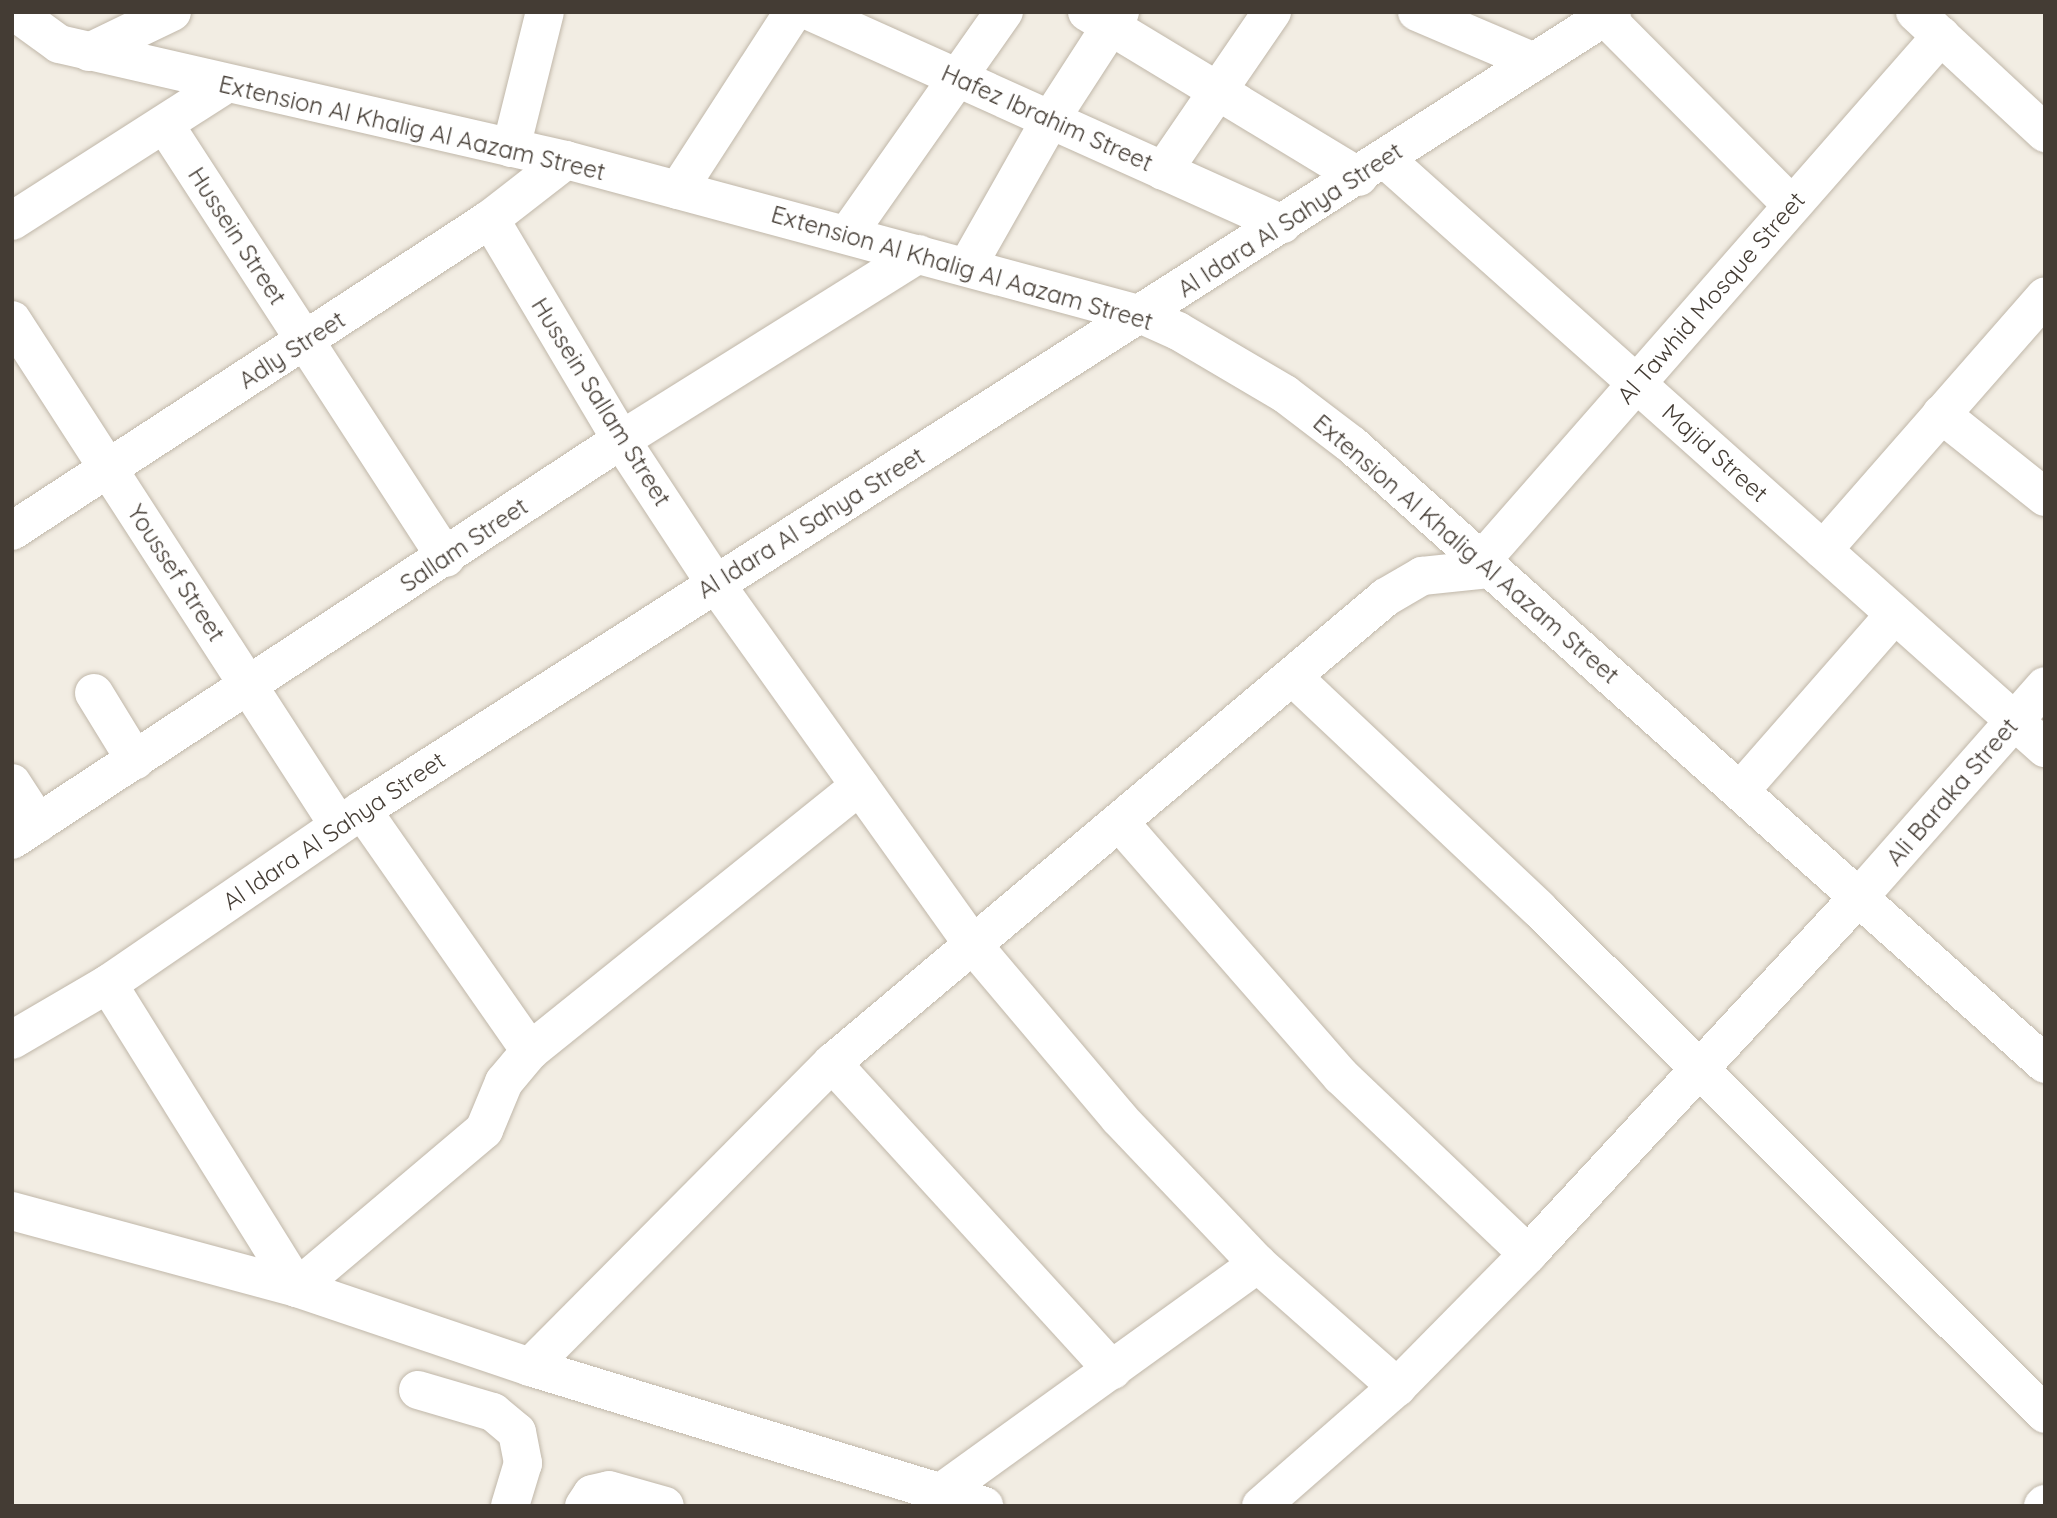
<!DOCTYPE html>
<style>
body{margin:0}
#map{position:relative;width:2057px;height:1518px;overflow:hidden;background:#f2ede3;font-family:Quicksand,sans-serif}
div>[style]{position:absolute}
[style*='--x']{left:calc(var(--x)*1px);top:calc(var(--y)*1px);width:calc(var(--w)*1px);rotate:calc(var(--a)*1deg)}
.roads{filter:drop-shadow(0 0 2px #c0b7a9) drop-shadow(0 0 2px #c0b7a9)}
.minor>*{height:38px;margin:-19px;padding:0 19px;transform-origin:19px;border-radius:19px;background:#fff}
span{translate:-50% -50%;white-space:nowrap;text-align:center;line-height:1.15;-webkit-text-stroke:6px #fff;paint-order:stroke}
.street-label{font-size:24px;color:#443c34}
.frame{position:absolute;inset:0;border:14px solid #443c34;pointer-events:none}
</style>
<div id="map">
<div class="roads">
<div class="minor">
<i style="--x:15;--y:12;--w:54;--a:36"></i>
<i style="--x:59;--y:44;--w:520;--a:12.89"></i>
<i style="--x:566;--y:160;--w:596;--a:15.06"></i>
<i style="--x:1142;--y:315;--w:39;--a:24"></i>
<i style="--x:1178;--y:331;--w:124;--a:30.5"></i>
<i style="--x:1285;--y:394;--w:84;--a:37.3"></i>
<i style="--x:1352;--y:445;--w:929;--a:41.77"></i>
<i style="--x:811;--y:12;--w:517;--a:24.23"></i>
<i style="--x:1087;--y:12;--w:318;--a:31.2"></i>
<i style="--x:1417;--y:12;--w:127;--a:23.1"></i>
<i style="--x:1915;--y:12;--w:178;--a:42.9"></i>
<i style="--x:1605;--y:17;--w:265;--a:45.2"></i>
<i style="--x:89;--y:52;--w:92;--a:-25.7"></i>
<i style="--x:165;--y:125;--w:516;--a:57.02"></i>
<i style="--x:511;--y:148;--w:140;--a:-76"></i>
<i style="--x:1385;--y:159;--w:885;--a:41.75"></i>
<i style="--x:1163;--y:171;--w:193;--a:-55.6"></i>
<i style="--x:678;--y:190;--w:212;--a:-57.1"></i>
<i style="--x:490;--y:219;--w:257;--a:59.3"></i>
<i style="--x:621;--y:440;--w:171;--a:56.7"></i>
<i style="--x:715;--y:583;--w:445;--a:54.5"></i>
<i style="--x:973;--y:945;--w:226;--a:49.8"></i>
<i style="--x:1119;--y:1118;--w:202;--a:46.4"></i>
<i style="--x:1258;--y:1264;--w:186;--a:41.5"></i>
<i style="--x:12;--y:221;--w:250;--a:-32.6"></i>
<i style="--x:847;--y:235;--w:273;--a:-54.9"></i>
<i style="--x:967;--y:267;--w:169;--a:-60.5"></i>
<i style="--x:1050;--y:120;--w:129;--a:-57.1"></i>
<i style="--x:12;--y:320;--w:602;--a:57.13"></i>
<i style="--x:1941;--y:414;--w:133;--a:38.6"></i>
<i style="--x:12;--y:531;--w:571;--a:-33.13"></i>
<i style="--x:490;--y:219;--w:96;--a:-37.8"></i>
<i style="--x:1823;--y:550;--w:337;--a:-48.8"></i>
<i style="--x:1482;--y:560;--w:697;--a:-48.78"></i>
<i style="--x:1295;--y:679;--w:334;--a:43.3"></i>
<i style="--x:1538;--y:908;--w:716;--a:44.94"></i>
<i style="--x:94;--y:693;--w:79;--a:58.5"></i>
<i style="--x:12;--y:783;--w:48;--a:57"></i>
<i style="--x:1740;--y:791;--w:235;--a:-48.8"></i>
<i style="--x:362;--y:810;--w:294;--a:55.1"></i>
<i style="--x:1121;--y:824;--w:335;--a:48.9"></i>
<i style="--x:1341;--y:1076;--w:258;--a:43.6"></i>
<i style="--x:12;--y:840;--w:729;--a:-33.3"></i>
<i style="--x:621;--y:440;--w:351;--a:-32"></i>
<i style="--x:108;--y:984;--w:358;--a:58.1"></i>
<i style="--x:297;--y:1288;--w:245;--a:-40.2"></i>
<i style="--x:484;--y:1130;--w:52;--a:-67.4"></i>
<i style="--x:504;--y:1082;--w:40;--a:-50"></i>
<i style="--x:530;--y:1051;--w:423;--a:-38.8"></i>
<i style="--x:12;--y:1040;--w:111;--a:-30.3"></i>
<i style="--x:108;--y:984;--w:308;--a:-34.4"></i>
<i style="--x:362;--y:810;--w:1483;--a:-32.55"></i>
<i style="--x:832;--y:1063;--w:416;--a:47.6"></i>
<i style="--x:12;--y:1211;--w:295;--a:15.1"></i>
<i style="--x:297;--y:1288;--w:246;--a:18.7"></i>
<i style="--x:530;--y:1367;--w:475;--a:17"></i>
<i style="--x:530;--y:1367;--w:429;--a:-45.2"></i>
<i style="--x:832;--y:1063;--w:724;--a:-40.07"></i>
<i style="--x:1386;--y:597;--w:42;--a:-30.3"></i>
<i style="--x:1422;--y:576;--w:67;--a:-6"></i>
<i style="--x:418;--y:1390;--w:78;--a:16.3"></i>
<i style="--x:493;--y:1412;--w:31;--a:40"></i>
<i style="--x:517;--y:1432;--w:32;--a:79"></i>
<i style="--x:523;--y:1463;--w:45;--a:106.8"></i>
<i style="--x:940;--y:1493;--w:392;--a:-35.8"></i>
<i style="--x:584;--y:1506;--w:14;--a:-56"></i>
<i style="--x:592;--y:1494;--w:17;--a:-13"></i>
<i style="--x:609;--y:1490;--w:58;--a:15.9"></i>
<i style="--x:1261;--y:1506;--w:181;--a:-41.2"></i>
<i style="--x:1397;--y:1387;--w:187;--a:-45.4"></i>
<i style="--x:1528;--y:1254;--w:487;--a:-47.2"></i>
<i style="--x:1859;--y:897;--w:281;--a:-48.6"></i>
<i style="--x:2043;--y:1506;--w:3;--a:-45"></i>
</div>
</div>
<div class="street-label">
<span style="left:1047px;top:118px;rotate:24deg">Hafez Ibrahim Street</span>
<span style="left:412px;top:128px;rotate:13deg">Extension Al Khalig Al Aazam Street</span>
<span style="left:1290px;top:220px;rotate:-33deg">Al Idara Al Sahya Street</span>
<span style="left:237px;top:236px;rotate:57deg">Hussein Street</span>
<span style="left:962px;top:268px;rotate:16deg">Extension Al Khalig Al Aazam Street</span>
<span style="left:1711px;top:298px;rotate:-49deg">Al Tawhid Mosque Street</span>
<span style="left:292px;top:350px;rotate:-33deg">Adly Street</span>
<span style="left:601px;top:402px;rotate:58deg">Hussein Sallam Street</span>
<span style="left:1715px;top:453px;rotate:42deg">Majid Street</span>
<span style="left:811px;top:523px;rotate:-32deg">Al Idara Al Sahya Street</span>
<span style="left:464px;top:545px;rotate:-34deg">Sallam Street</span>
<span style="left:1466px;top:549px;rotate:41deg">Extension Al Khalig Al Aazam Street</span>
<span style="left:176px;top:573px;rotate:57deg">Youssef Street</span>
<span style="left:1952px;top:792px;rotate:-49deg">Ali Baraka Street</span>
<span style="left:334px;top:831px;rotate:-34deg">Al Idara Al Sahya Street</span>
</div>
<div class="frame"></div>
</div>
